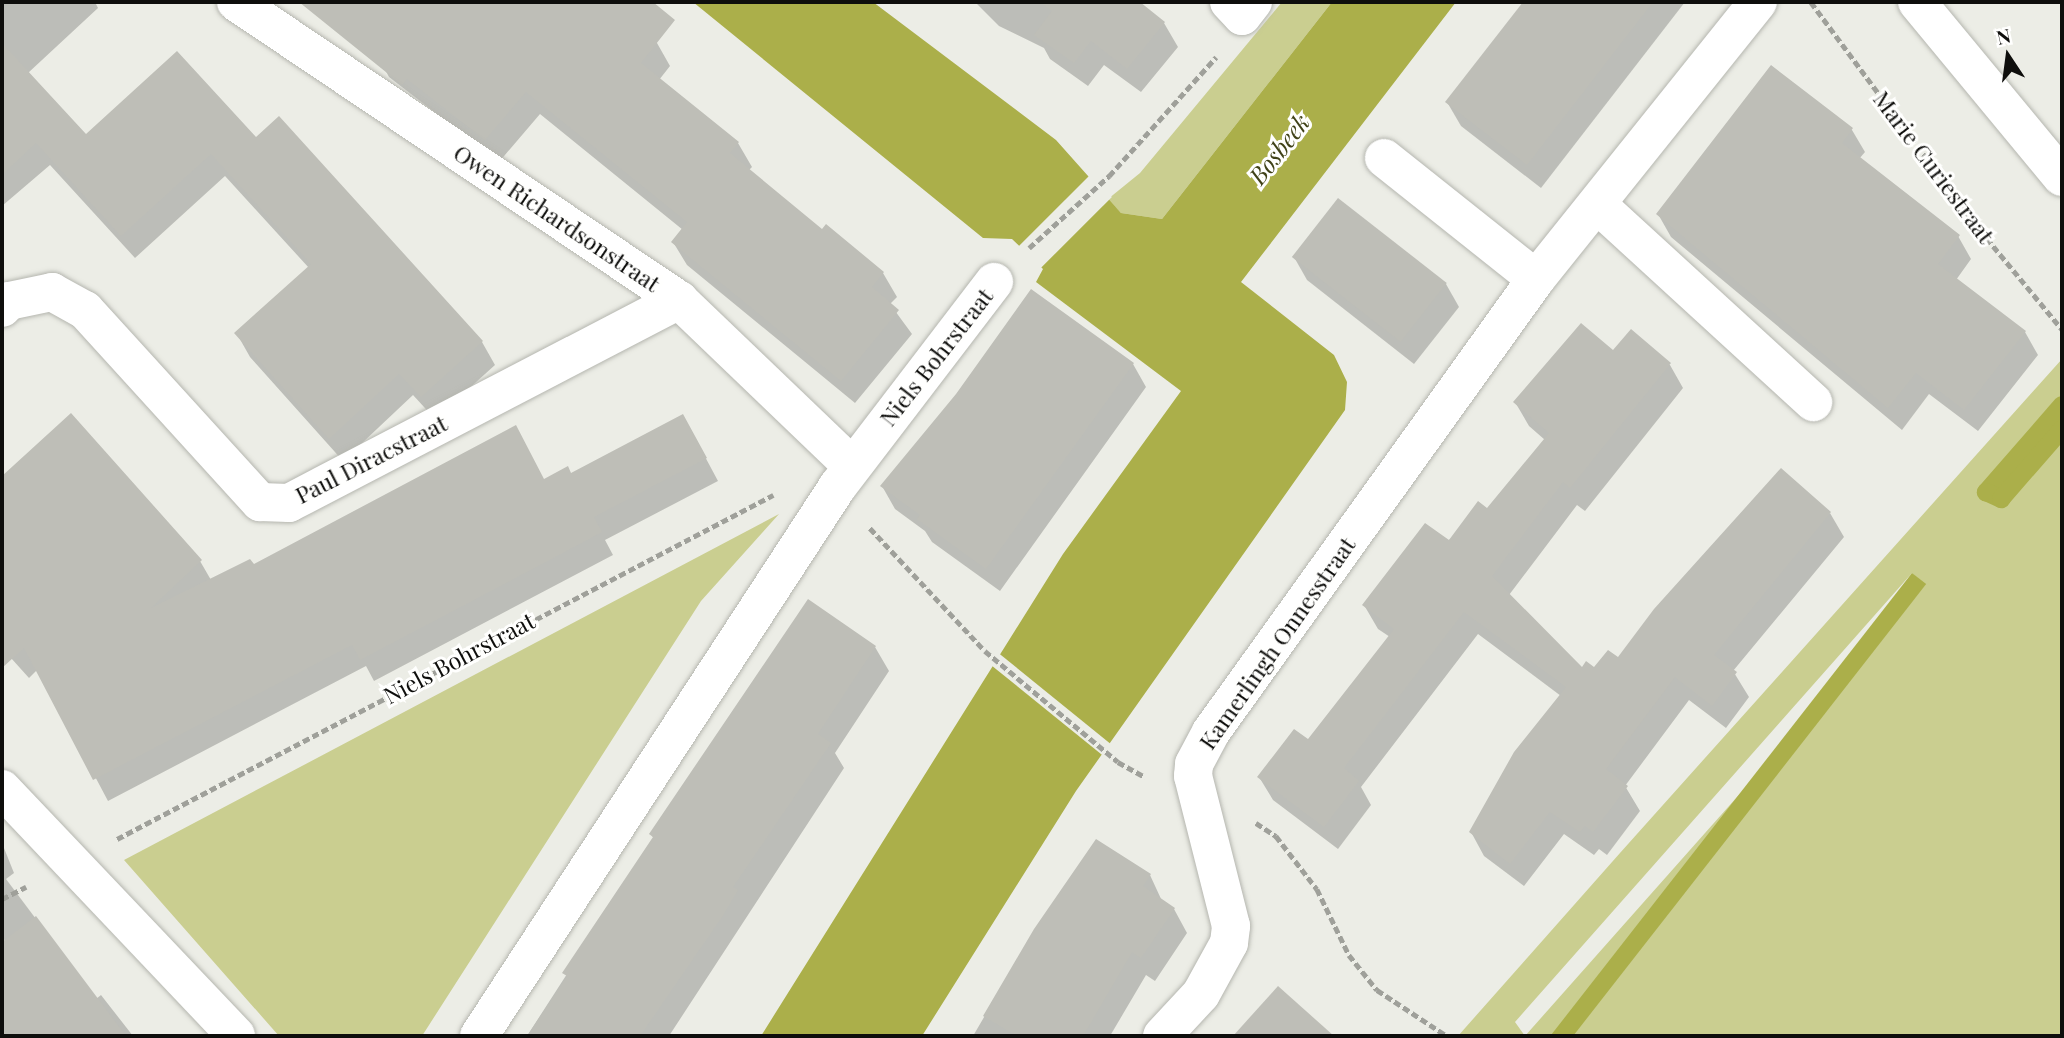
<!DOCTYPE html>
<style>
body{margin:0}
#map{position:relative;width:2064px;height:1038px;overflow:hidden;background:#ecede6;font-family:"Playfair Display",serif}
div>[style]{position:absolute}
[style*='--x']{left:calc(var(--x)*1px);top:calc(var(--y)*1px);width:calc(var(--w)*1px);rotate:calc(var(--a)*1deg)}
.green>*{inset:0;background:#cace90}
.water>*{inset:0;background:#abaf4a;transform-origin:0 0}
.pier>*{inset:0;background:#ecede6;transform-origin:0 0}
.shadow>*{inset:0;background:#0003}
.stream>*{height:18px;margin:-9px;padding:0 9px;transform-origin:9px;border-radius:9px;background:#abaf4a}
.building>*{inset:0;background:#bebeb7;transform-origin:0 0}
.path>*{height:4.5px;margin-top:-2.25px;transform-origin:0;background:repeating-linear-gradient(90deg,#9fa09a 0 7px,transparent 0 10.5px)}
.roads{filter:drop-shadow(0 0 2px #b5b6af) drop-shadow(0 0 2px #b5b6af)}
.minor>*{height:38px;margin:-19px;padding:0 19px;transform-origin:19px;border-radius:19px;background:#fff}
span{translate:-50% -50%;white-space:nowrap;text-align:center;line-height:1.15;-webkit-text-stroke:6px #fffffe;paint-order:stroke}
.street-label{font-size:23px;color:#0e0e0c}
.water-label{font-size:24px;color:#404218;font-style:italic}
.frame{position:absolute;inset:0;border:4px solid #0e0e0c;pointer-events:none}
.north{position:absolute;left:1973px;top:21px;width:70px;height:70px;-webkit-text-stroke:5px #fffffe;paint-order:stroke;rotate:347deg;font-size:19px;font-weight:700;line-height:28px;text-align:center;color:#0e0e0c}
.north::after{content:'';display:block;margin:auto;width:24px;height:32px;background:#0e0e0c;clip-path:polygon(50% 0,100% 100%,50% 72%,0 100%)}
</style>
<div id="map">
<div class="green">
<i style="clip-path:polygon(1282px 2px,1332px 2px,1162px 219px,1121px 213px,1108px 199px,1140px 173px)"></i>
<i style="clip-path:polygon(evenodd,2062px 359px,2062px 1036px,1458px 1036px,1620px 853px,2062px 359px,1912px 573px,1925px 585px,1525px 1036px,1515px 1022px,1912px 573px)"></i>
<i style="clip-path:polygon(779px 514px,701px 601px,422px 1036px,279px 1036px,124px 860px)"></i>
</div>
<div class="water">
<i style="clip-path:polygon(693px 2px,873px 2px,1056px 140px,1121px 213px,1162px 219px,1332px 2px,1456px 2px,1241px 282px,1334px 355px,1347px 382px,1345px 410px,1076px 791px,922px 1036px,761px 1036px,1063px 554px,1181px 391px,1036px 282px,1043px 269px,1012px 239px,983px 238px)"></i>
<i style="left:1912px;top:573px;width:18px;height:600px;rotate:38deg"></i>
</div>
<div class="pier">
<i style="left:1090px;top:175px;width:31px;height:103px;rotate:45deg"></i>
<i style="left:996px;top:651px;width:150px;height:14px;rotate:39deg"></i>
</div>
<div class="shadow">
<i style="clip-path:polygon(2px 2px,95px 2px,98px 8px,28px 73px,86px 137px,256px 139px,279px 119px,482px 342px,495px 365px,435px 419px,413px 395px,343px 461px,250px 357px,237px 334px,309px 268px,225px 176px,135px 258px,50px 165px,2px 206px)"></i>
<i style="clip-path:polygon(419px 2px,606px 2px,657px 43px,670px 66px,659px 80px,738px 143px,752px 167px,748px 171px,822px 232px,827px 227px,883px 273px,897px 297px,890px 304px,912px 334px,855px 403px,687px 265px,673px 242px,683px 230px,540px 114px,499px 162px,389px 77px,376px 53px)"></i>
<i style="clip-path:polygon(975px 2px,1137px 2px,1164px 23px,1178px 47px,1141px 92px,1104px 65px,1088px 86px,1050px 59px,1044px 48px,999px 26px)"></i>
<i style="clip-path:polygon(1525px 2px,1685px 2px,1541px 188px,1461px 126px,1447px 102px)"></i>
<i style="clip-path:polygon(1771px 67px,1852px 130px,1865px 152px,1859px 159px,1958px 236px,1971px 259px,1956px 280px,2025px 332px,2038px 355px,1978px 431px,1929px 394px,1902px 430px,1671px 237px,1658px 214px)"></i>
<i style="clip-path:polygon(1294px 257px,1446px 284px,1459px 307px,1414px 364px,1307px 280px)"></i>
<i style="clip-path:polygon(1613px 353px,1670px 365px,1683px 388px,1585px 511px,1577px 505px,1509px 595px,1582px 669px,1594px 670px,1618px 660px,1830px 513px,1844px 537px,1733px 671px,1749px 697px,1726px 728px,1689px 700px,1625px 786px,1640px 811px,1607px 855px,1599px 849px,1594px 855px,1564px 834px,1524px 886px,1484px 856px,1471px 832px,1561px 696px,1478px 634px,1361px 787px,1371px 805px,1338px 849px,1273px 800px,1259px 777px,1308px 741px,1390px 637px,1378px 629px,1364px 605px,1487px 511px,1545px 440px,1529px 426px,1515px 402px)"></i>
<i style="clip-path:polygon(1133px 364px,1146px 387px,1000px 591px,932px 542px,925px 531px,895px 509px,882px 486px)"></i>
<i style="clip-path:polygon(70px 416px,200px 561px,211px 580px,695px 438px,718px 481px,605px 540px,613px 555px,374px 681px,366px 666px,108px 801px,38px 669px,29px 678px,2px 648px,2px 479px)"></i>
<i style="clip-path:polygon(875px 647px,889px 671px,835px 753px,844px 768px,669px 1036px,527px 1036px,654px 839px,651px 834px)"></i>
<i style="clip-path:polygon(2px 843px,14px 873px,6px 879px,96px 999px,101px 995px,133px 1036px,2px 1036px,2px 945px,6px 942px,2px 937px)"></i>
<i style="clip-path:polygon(1150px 875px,1162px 901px,1174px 909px,1187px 933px,1155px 981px,1146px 975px,1110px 1036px,973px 1036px,1035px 930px)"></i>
</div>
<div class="stream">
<i style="--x:2062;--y:405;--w:116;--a:131.1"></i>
<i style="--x:1986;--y:492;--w:17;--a:25"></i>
<i style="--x:2001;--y:499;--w:93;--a:-48.9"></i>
</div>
<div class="building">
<i style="clip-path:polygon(299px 2px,653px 2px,675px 20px,641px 63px,739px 142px,730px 153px,822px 229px,826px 224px,884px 272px,872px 287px,899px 310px,841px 381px,671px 242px,687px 222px,526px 92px,485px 140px,407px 79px,402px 85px)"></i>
<i style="clip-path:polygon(1040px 2px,1140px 2px,1165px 22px,1127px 69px,1091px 41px,1074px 63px,1034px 35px,1052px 11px)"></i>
<i style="clip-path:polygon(1523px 2px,1653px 2px,1527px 165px,1445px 102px)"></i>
<i style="clip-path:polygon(2px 43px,86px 134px,177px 51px,256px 137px,279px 116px,483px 341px,421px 397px,399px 374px,329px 439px,234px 333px,311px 264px,211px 154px,121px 236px,36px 143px,2px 175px)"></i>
<i style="clip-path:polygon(1771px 65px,1853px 128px,1842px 143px,1960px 235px,1938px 264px,2026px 331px,1964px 410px,1916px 373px,1888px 408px,1656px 214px)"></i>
<i style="left:1338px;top:198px;width:138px;height:75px;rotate:38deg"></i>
<i style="clip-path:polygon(1031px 289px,1134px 363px,986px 569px,917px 519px,920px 515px,880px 486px,956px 394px)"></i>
<i style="clip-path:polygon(1581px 323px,1613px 350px,1631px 329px,1671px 363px,1570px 488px,1563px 482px,1492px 576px,1582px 667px,1586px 661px,1594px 667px,1608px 650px,1618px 657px,1654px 609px,1781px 468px,1831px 512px,1714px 655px,1737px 672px,1712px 706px,1675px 677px,1606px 769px,1628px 786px,1593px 832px,1585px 826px,1580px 832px,1550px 812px,1510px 864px,1469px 832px,1514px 752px,1566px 687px,1464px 612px,1344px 768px,1359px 781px,1324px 827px,1257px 777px,1294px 729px,1308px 739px,1394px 629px,1362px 605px,1425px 523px,1449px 540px,1478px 501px,1487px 508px,1549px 433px,1513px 402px)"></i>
<i style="clip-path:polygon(71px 413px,202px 560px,151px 608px,250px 559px,254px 564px,516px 425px,544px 479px,568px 466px,571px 473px,683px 414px,707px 458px,594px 517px,602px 532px,561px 554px,360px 660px,352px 645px,93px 780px,24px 648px,2px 668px,2px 476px)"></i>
<i style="clip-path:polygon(808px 599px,876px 646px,818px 734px,831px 743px,733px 887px,738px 890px,722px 917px,640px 1036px,527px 1036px,567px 976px,562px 973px,653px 837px,649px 834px)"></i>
<i style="clip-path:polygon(1096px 839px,1151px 874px,1143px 886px,1175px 908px,1141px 958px,1132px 952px,1083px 1036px,1017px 1036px,983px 1016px,1034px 929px)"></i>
<i style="clip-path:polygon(36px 916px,126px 1036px,2px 1036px,2px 942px)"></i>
<i style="clip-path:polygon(1278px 986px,1334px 1036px,1233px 1036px)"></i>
</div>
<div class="path">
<i style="--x:1811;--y:2;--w:284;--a:53.5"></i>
<i style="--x:1980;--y:230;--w:129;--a:50.4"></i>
<i style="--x:1029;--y:248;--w:108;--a:-42"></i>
<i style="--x:1109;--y:176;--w:160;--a:-48"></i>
<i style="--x:870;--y:528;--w:168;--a:46.9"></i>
<i style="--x:985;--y:651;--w:173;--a:39.8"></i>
<i style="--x:1118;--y:762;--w:31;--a:29"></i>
<i style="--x:1256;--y:823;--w:24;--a:33"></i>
<i style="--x:1276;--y:836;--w:67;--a:52.3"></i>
<i style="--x:1317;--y:889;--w:73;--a:64.1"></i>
<i style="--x:1349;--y:955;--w:45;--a:51.3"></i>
<i style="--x:1377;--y:990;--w:84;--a:33.3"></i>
<i style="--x:117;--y:839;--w:741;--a:-27.67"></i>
<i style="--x:2;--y:899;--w:27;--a:-27"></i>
</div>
<div class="roads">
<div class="minor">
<i style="--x:236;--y:2;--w:534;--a:33.93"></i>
<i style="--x:679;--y:300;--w:240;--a:43.8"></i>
<i style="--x:1229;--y:2;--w:19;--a:47"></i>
<i style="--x:1242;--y:16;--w:18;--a:-52"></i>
<i style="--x:1917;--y:2;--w:227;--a:50.4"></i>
<i style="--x:1384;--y:158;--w:194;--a:38.5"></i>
<i style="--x:1598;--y:205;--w:292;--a:42.5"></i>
<i style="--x:2;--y:308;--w:10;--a:-45"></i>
<i style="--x:9;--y:301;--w:44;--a:-11.8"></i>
<i style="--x:52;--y:292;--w:38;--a:29"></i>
<i style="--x:85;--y:310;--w:260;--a:47.7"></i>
<i style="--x:260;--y:502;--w:29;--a:2"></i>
<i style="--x:289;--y:503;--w:440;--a:-27.5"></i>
<i style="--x:2;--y:789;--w:340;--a:46.5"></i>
<i style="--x:479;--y:1036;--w:657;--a:-56.87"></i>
<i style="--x:838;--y:486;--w:257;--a:-52.6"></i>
<i style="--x:1162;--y:1036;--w:57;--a:-47.1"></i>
<i style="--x:1201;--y:994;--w:58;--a:-61.2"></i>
<i style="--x:1229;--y:943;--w:17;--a:-83"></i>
<i style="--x:1231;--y:926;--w:155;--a:-104.2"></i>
<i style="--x:1193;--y:776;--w:12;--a:-85"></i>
<i style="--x:1194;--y:764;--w:36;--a:-62"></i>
<i style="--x:1211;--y:732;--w:558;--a:-54.34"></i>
<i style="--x:1536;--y:279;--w:355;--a:-51.3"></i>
</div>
</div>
<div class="street-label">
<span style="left:1934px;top:167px;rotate:53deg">Marie Curiestraat</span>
<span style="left:557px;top:218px;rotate:34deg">Owen Richardsonstraat</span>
<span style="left:936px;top:357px;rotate:-52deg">Niels Bohrstraat</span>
<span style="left:371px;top:459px;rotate:-27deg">Paul Diracstraat</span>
<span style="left:1277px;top:643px;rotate:-55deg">Kamerlingh Onnesstraat</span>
<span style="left:459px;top:658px;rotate:-28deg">Niels Bohrstraat</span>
</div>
<div class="water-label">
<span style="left:1279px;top:149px;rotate:-52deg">Bosbeek</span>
</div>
<div class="frame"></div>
<div class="north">N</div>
</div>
